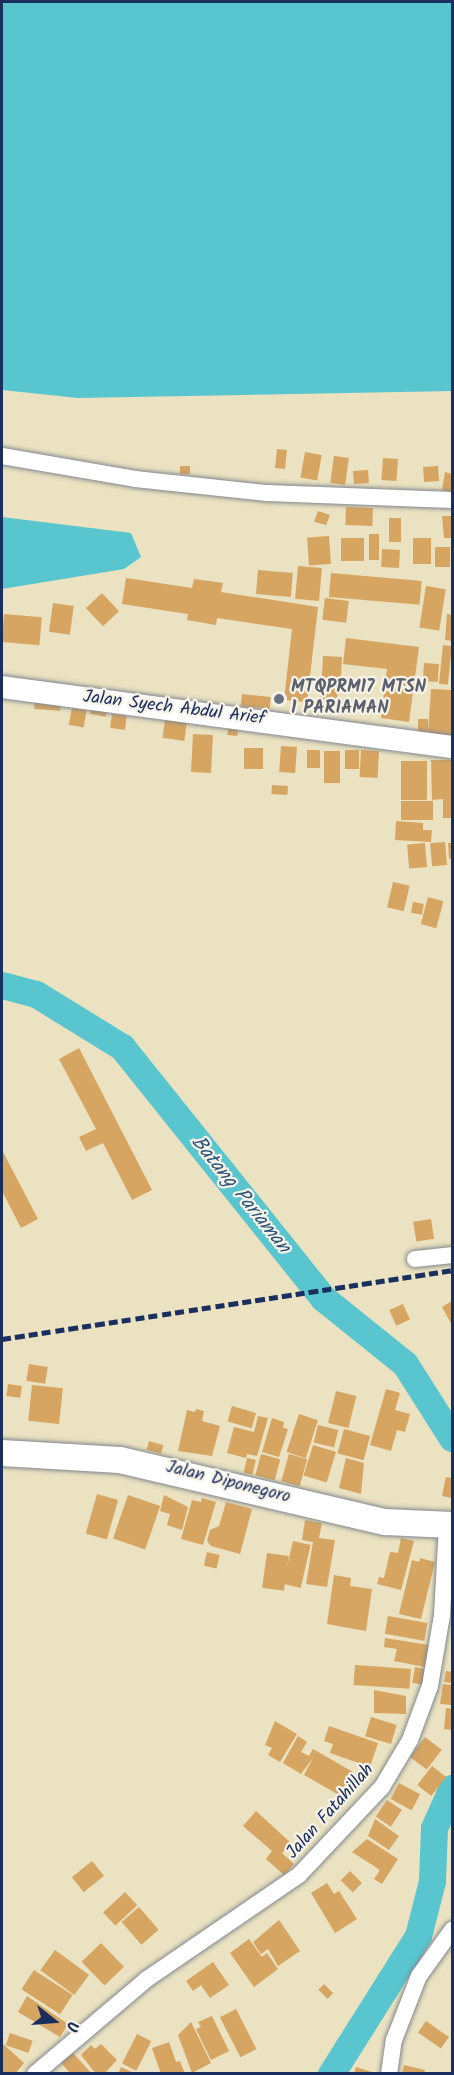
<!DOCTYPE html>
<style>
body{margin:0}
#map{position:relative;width:454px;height:2075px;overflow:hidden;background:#eae2c0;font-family:Kalam,sans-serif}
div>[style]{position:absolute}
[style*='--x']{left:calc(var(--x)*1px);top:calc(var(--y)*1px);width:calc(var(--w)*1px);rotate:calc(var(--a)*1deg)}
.water>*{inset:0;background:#58c5cf}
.river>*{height:27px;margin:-13.5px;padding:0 13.5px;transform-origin:13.5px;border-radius:13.5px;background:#58c5cf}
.building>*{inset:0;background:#d6a562;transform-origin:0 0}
.roads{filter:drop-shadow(0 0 2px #82888f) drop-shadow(0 0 2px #82888f)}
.street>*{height:16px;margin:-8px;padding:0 8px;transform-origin:8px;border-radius:8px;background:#fff}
.secondary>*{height:22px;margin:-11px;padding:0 11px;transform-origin:11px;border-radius:11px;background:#fff}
.primary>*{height:26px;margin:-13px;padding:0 13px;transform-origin:13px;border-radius:13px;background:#fff}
.rail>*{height:4.5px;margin-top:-2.25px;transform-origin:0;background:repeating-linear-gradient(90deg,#1b2f5e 0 9px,transparent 0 13.5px)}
.dots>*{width:16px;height:16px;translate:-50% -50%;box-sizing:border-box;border:3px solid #f7f3e8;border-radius:50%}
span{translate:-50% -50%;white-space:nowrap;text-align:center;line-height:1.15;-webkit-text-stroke:4.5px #f7f3e8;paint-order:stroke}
.worship-label{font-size:18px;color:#5b616d;font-weight:700}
.left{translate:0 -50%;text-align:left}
.street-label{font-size:18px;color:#1b2f5e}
.water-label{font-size:20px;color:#2a547a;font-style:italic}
.frame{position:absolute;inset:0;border:3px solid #1b2f5e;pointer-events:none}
.north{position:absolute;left:24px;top:1991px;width:60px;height:60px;-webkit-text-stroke:4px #f7f3e8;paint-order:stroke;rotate:107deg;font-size:16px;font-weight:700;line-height:24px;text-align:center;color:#1b2f5e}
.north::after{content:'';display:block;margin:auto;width:21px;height:27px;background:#1b2f5e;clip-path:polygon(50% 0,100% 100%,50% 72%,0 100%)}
</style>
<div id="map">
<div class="water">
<i style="clip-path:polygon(2px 2px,452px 2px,452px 391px,78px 398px,2px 390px)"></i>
<i style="clip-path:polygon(2px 517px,131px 533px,141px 557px,124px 569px,2px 589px)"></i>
</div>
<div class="river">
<i style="--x:2;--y:985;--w:35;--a:15"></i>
<i style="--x:36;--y:994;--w:101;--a:31.6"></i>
<i style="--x:122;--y:1047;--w:322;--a:51.3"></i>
<i style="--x:323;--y:1298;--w:105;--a:38.8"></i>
<i style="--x:405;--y:1364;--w:88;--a:57.6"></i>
<i style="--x:331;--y:2074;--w:163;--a:-57.8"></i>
<i style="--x:418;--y:1936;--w:57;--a:-75.7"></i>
<i style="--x:432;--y:1881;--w:53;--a:-87.8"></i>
<i style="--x:434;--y:1828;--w:44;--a:-65.8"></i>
</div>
<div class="building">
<i style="left:277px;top:449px;width:10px;height:19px;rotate:6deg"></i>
<i style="left:305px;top:452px;width:17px;height:26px;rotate:10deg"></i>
<i style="left:334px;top:456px;width:15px;height:27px;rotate:8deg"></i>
<i style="left:383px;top:458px;width:15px;height:22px;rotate:4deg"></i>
<i style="left:180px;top:466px;width:10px;height:8px"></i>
<i style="left:438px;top:466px;width:15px;height:15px;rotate:86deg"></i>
<i style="left:368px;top:470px;width:13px;height:15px;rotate:86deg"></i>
<i style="clip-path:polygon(445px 472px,452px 474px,452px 492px,442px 490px)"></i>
<i style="left:346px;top:507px;width:27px;height:18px;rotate:2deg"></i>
<i style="clip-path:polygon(318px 511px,330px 515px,326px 525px,314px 522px)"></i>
<i style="clip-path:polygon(442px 516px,452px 516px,452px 538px,444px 538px)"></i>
<i style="left:389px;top:518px;width:12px;height:24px"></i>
<i style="left:369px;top:534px;width:10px;height:26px"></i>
<i style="left:329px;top:536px;width:28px;height:22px;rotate:86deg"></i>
<i style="left:341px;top:538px;width:23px;height:23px"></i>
<i style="left:413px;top:538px;width:18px;height:26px"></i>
<i style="left:435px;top:547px;width:15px;height:20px"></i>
<i style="left:382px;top:549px;width:18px;height:18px;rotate:3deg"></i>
<i style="left:298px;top:566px;width:24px;height:33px;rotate:5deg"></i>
<i style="left:258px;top:570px;width:35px;height:24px;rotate:5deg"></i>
<i style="left:331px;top:573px;width:91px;height:24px;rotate:5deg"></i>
<i style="clip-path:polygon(126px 578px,192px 588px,194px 579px,223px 583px,221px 592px,318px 607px,307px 702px,284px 700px,292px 629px,217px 618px,216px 625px,187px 620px,188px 614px,122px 604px)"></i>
<i style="left:426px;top:586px;width:20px;height:42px;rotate:9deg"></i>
<i style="left:102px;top:593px;width:25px;height:22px;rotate:47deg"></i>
<i style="left:325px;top:598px;width:24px;height:22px;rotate:7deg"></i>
<i style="left:53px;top:603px;width:21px;height:29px;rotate:8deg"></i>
<i style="left:4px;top:614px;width:38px;height:28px;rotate:5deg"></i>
<i style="clip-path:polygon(447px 614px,452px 615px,452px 641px,445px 640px)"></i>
<i style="clip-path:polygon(346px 638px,419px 647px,409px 722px,381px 718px,387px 669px,343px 664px)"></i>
<i style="left:443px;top:645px;width:9px;height:39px;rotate:6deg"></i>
<i style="left:323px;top:656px;width:19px;height:22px;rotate:3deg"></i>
<i style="left:424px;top:663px;width:15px;height:18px;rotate:4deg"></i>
<i style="left:321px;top:683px;width:17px;height:19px;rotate:3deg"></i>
<i style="clip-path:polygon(431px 689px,452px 690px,452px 735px,428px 733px)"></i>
<i style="left:242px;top:694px;width:29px;height:12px;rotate:6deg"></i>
<i style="left:35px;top:696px;width:26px;height:13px;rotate:4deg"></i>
<i style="left:92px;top:703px;width:16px;height:11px;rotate:11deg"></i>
<i style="left:72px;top:708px;width:15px;height:17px;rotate:11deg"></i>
<i style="left:112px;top:714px;width:15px;height:14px;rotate:8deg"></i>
<i style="left:418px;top:719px;width:10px;height:18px"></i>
<i style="left:165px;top:720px;width:22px;height:18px;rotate:8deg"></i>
<i style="left:229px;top:720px;width:10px;height:15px;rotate:6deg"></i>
<i style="left:193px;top:734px;width:20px;height:38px;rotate:3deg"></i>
<i style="left:281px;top:746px;width:16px;height:26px;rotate:4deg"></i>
<i style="left:244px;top:748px;width:19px;height:21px"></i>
<i style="left:307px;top:750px;width:13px;height:18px"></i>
<i style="left:345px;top:750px;width:14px;height:19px"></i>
<i style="left:361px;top:750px;width:18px;height:27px;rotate:3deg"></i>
<i style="left:324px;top:751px;width:16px;height:32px"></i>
<i style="clip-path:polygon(431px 760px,452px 760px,452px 818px,443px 818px,443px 799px,432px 800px)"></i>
<i style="left:401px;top:761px;width:26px;height:39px"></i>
<i style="left:272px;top:785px;width:16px;height:9px;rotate:4deg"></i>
<i style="left:401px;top:801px;width:32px;height:19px"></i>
<i style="clip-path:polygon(396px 821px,423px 823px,423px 830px,432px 830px,431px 842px,395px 840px)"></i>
<i style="left:445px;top:842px;width:23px;height:15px;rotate:85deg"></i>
<i style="left:425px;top:843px;width:24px;height:18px;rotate:85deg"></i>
<i style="clip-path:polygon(448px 843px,452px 843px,452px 858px,449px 859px)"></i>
<i style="left:393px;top:882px;width:17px;height:26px;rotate:13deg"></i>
<i style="left:428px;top:897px;width:16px;height:28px;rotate:15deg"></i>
<i style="left:413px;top:902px;width:11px;height:11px;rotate:10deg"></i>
<i style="clip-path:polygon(79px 1048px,152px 1190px,132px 1200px,103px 1143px,86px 1151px,79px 1137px,96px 1129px,59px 1059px)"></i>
<i style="clip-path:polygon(2px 1150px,38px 1219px,21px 1228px,2px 1191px)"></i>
<i style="left:431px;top:1219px;width:20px;height:18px;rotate:81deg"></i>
<i style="clip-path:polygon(452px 1301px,452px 1325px,442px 1307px)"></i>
<i style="left:403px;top:1304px;width:17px;height:15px;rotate:66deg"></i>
<i style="left:29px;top:1364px;width:19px;height:17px;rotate:9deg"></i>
<i style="left:8px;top:1384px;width:14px;height:12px;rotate:8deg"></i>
<i style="left:32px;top:1385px;width:31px;height:36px;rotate:6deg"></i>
<i style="clip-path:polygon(386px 1389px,400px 1393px,395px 1410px,410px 1414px,405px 1432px,397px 1430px,391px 1451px,370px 1445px)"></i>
<i style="left:336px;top:1391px;width:21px;height:33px;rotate:14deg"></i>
<i style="left:232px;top:1406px;width:25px;height:16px;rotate:16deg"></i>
<i style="clip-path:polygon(196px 1409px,204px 1411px,202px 1421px,220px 1426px,212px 1456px,178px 1451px,187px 1410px,195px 1412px)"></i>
<i style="left:299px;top:1414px;width:20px;height:40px;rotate:18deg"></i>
<i style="clip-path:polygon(258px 1416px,268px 1418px,257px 1456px,247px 1454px,246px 1458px,227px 1453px,234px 1427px,254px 1432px)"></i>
<i style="clip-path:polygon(272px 1418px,284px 1422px,283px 1428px,288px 1429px,279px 1457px,262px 1452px)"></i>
<i style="left:318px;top:1425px;width:21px;height:18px;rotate:14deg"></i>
<i style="left:344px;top:1429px;width:27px;height:25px;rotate:15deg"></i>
<i style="left:149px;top:1441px;width:15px;height:9px;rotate:16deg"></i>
<i style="left:313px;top:1445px;width:24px;height:32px;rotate:17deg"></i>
<i style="left:261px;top:1454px;width:20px;height:22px;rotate:15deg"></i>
<i style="left:289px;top:1454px;width:19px;height:28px;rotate:16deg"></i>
<i style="left:247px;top:1458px;width:9px;height:15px;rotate:13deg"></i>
<i style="clip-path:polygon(346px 1458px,364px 1463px,361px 1494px,339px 1488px)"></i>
<i style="clip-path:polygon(446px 1477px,452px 1478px,452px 1498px,442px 1496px)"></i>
<i style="left:97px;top:1494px;width:22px;height:41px;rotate:16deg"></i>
<i style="left:128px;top:1495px;width:34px;height:46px;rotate:19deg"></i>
<i style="clip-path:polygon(164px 1495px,188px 1507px,182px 1530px,167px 1525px,170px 1514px,160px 1511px)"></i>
<i style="clip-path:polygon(202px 1498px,216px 1502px,203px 1545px,181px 1539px,192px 1500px,201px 1502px)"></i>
<i style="clip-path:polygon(226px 1502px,252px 1509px,240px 1554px,211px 1546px,207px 1541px,210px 1530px,219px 1526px)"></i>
<i style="clip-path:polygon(305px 1520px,322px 1523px,319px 1538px,335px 1540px,327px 1587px,306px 1584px,313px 1542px,302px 1540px)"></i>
<i style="clip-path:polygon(401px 1538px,414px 1541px,401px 1590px,377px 1584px,379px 1577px,384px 1578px,390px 1552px,398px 1553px)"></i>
<i style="left:293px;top:1541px;width:18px;height:44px;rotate:13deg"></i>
<i style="left:207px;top:1552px;width:13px;height:14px;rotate:13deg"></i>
<i style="left:267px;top:1553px;width:22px;height:35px;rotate:8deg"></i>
<i style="clip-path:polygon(420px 1558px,435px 1562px,421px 1619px,399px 1614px,412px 1560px,419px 1562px)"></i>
<i style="clip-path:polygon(334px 1575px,351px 1578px,350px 1586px,372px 1589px,366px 1631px,327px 1624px)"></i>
<i style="left:388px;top:1616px;width:40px;height:18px;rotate:10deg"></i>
<i style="clip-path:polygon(385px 1638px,429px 1645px,425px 1667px,394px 1661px,397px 1649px,384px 1647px)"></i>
<i style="left:355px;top:1665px;width:56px;height:20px;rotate:4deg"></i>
<i style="left:415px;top:1667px;width:11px;height:16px;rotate:10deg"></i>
<i style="clip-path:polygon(446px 1671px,452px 1672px,452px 1683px,444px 1682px)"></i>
<i style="clip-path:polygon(443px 1684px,452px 1685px,452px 1705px,440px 1704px)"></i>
<i style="clip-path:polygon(374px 1690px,406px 1696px,406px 1714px,374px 1713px)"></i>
<i style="clip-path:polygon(446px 1708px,452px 1709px,452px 1730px,444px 1729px)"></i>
<i style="left:371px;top:1717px;width:27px;height:20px;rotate:17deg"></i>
<i style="clip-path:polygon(275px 1721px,297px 1734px,280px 1762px,268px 1755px,272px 1748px,265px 1745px)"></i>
<i style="clip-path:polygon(329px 1726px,378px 1743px,370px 1767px,330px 1753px,333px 1744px,324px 1741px)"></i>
<i style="clip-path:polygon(298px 1736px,307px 1742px,301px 1752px,309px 1756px,313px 1749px,353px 1772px,339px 1795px,304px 1775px,313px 1758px,301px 1774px,283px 1763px)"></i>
<i style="left:425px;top:1737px;width:21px;height:25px;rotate:37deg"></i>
<i style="left:432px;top:1766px;width:18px;height:24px;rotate:38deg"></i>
<i style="left:399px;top:1783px;width:24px;height:18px;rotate:28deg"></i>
<i style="left:387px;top:1800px;width:18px;height:20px;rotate:34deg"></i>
<i style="clip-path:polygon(256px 1811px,291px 1843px,282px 1853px,294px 1864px,284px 1875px,266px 1859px,272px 1851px,243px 1826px)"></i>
<i style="clip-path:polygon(375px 1819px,399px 1836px,389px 1850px,368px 1836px)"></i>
<i style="clip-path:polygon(367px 1839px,398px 1859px,382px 1884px,374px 1879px,380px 1870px,352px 1852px)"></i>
<i style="left:92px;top:1861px;width:19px;height:26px;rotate:51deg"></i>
<i style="left:350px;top:1871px;width:17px;height:13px;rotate:45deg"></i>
<i style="clip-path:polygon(327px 1883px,334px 1894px,339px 1891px,357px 1919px,335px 1933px,311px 1893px)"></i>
<i style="left:125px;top:1892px;width:18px;height:30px;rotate:47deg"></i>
<i style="left:139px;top:1907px;width:30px;height:23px;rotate:49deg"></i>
<i style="clip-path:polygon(279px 1920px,300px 1951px,278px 1966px,268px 1949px,261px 1954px,253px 1942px)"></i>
<i style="clip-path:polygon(249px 1939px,262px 1957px,267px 1953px,278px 1969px,254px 1987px,230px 1953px)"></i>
<i style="left:101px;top:1943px;width:33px;height:27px;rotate:46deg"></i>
<i style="left:55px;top:1950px;width:42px;height:25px;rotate:36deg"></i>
<i style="clip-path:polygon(213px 1962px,229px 1985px,210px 1998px,201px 1985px,193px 1991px,186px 1981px)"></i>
<i style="left:34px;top:1970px;width:46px;height:23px;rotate:33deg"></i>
<i style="left:324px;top:1984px;width:13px;height:8px;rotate:45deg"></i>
<i style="clip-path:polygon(27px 1996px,68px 2024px,60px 2037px,18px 2012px)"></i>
<i style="left:236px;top:2009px;width:45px;height:18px;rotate:63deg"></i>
<i style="clip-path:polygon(212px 2016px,229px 2051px,211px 2060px,196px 2029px,201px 2027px,198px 2022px)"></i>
<i style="left:426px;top:2021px;width:28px;height:14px;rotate:35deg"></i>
<i style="clip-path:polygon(191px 2022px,211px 2063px,192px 2073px,178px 2035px)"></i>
<i style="left:10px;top:2033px;width:24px;height:13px;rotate:19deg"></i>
<i style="left:137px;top:2034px;width:16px;height:33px;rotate:27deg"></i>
<i style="clip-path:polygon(169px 2042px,176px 2062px,180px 2061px,185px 2074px,161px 2074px,152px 2048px)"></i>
<i style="clip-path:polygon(2px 2043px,24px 2063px,15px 2074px,2px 2074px)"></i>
<i style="clip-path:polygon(101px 2044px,117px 2060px,104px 2074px,96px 2074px,81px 2055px,91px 2045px,95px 2049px)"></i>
<i style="clip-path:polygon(73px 2053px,92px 2074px,71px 2074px,61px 2063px)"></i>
<i style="clip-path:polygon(404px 2065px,425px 2070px,424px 2074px,402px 2074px)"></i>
<i style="clip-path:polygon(121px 2067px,136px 2074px,118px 2074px)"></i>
<i style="clip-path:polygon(356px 2067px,375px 2073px,375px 2074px,354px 2074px)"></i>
</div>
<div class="roads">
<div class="street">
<i style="--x:2;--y:456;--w:135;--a:9.8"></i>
<i style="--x:135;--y:479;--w:133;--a:6.1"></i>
<i style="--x:267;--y:493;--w:185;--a:2.2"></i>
<i style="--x:415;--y:1259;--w:37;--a:-6"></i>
<i style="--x:35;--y:2074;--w:147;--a:-40.3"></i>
<i style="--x:147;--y:1979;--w:184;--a:-34.4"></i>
<i style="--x:299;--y:1875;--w:121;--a:-46.7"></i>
<i style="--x:382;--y:1787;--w:55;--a:-59.2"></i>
<i style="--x:410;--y:1740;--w:58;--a:-69.7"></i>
<i style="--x:430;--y:1686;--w:72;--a:-80.4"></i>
<i style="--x:442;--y:1615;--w:90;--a:-86.8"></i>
<i style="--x:389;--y:2074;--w:34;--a:-82"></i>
<i style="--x:394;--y:2040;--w:69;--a:-68.7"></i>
<i style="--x:419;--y:1976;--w:57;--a:-54.3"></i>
</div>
<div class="secondary">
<i style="--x:2;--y:687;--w:454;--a:7.6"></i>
</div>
<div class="primary">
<i style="--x:2;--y:1453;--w:118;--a:3.4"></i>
<i style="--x:120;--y:1460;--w:272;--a:13.2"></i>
<i style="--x:385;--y:1522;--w:67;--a:2.6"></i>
</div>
</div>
<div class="rail">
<i style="--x:2;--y:1339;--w:455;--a:-8.7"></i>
</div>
<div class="dots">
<i style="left:279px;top:699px;background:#6b7280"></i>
</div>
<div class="worship-label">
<span class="left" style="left:291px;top:699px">MTQPRM17 MTSN<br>1 PARIAMAN</span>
</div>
<div class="street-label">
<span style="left:174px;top:709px;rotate:7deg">Jalan Syech Abdul Arief</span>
<span style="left:228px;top:1483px;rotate:14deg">Jalan Diponegoro</span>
<span style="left:331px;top:1812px;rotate:-48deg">Jalan Fatahillah</span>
</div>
<div class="water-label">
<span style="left:240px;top:1195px;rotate:51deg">Batang Pariaman</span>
</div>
<div class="frame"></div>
<div class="north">U</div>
</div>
